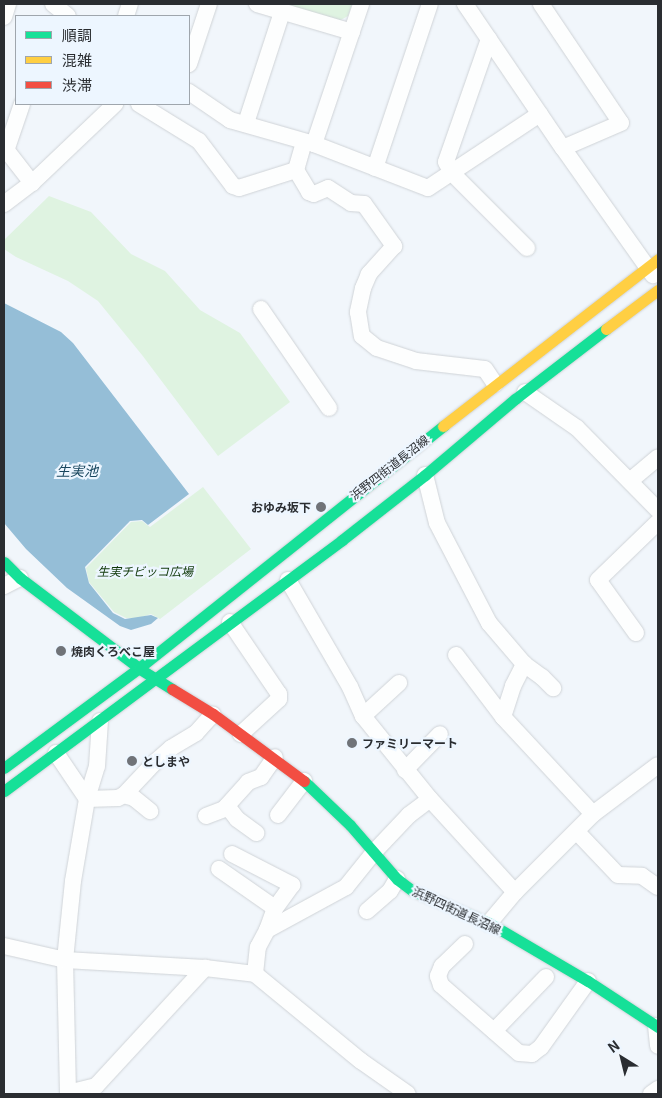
<!DOCTYPE html>
<meta charset="utf-8">
<style>
body{margin:0}
#map{position:relative;width:662px;height:1098px;overflow:hidden;background:#f1f6fb;font-family:Georgia,"Noto Sans JP",serif}
div>[style]{position:absolute}
[style*='--x']{left:calc(var(--x)*1px);top:calc(var(--y)*1px);width:calc(var(--w)*1px);rotate:calc(var(--a)*1deg)}
.green>*{inset:0;background:#dff3e1}
.water>*{inset:0;background:#95bed7}
.roads{filter:drop-shadow(0 0 1px #cfd3d7) drop-shadow(0 0 1px #cfd3d7)}
.street>*{height:16px;margin:-8px;padding:0 8px;transform-origin:8px;border-radius:8px;background:#fdfefe}
.fast>*{height:11px;margin:-5.5px;padding:0 5.5px;transform-origin:5.5px;border-radius:5.5px;background:#16e098}
.slow>*{height:11px;margin:-5.5px;padding:0 5.5px;transform-origin:5.5px;border-radius:5.5px;background:#ffcf43}
.jam>*{height:11px;margin:-5.5px;padding:0 5.5px;transform-origin:5.5px;border-radius:5.5px;background:#f24e42}
.dots>*{width:14px;height:14px;translate:-50% -50%;box-sizing:border-box;border:2px solid #edf6ff;border-radius:50%}
span{translate:-50% -50%;white-space:nowrap;text-align:center;line-height:1.15;-webkit-text-stroke:4.5px #edf6ff;paint-order:stroke}
.street-label{font-size:12px;color:#2a2d31}
.poi-label{font-size:12px;color:#2a2d31;font-weight:700}
.right{translate:-100% -50%;text-align:right}
.left{translate:0 -50%;text-align:left}
.park-label{font-size:12px;color:#0f3809;font-style:italic}
.water-label{font-size:14px;color:#18465e;font-style:italic}
.frame{position:absolute;inset:0;border:5px solid #2a2d31;pointer-events:none}
.legend{position:absolute;left:15px;top:15px;width:175px;height:90px;box-sizing:border-box;background:#edf6ff;border:1px solid #9fa6ad;margin:0;padding:6px 9px;list-style:none;font-size:15px;color:#2a2d31}
.legend li{display:flex;align-items:center;gap:10px;height:25px}
.legend b{width:25px;border:1px solid #9fa6ad}
.north{position:absolute;left:597px;top:1033px;width:50px;height:50px;-webkit-text-stroke:4px #edf6ff;paint-order:stroke;rotate:324deg;font-size:14px;font-weight:700;line-height:20px;text-align:center;color:#2a2d31}
.north::after{content:'';display:block;margin:auto;width:18px;height:22px;background:#2a2d31;clip-path:polygon(50% 0,100% 100%,50% 72%,0 100%)}
</style>
<div id="map">
<div class="green">
<i style="clip-path:polygon(274px 4px,352px 4px,348px 16px,337px 22px)"></i>
<i style="clip-path:polygon(49px 196px,91px 212px,131px 254px,165px 271px,200px 310px,240px 333px,290px 402px,218px 456px,142px 355px,98px 301px,68px 281px,16px 257px,4px 249px,4px 240px)"></i>
<i style="clip-path:polygon(203px 487px,251px 549px,160px 619px,151px 614px,139px 618px,126px 618px,114px 612px,89px 582px,86px 568px,131px 522px,142px 521px,150px 527px)"></i>
</div>
<div class="water">
<i style="clip-path:polygon(4px 303px,61px 332px,73px 343px,189px 494px,148px 525px,142px 520px,130px 521px,85px 567px,89px 583px,113px 613px,125px 619px,151px 615px,158px 618px,151px 624px,131px 630px,120px 626px,67px 588px,26px 549px,4px 523px)"></i>
</div>
<div class="roads">
<div class="street">
<i style="--x:53;--y:4;--w:19;--a:39"></i>
<i style="--x:257;--y:4;--w:99;--a:16.4"></i>
<i style="--x:465;--y:4;--w:174;--a:55.8"></i>
<i style="--x:563;--y:148;--w:156;--a:54.7"></i>
<i style="--x:541;--y:4;--w:143;--a:56.1"></i>
<i style="--x:621;--y:123;--w:63;--a:156.7"></i>
<i style="--x:126;--y:16;--w:13;--a:-72"></i>
<i style="--x:4;--y:17;--w:14;--a:-73"></i>
<i style="--x:489;--y:39;--w:130;--a:109.3"></i>
<i style="--x:446;--y:162;--w:13;--a:61"></i>
<i style="--x:452;--y:173;--w:106;--a:45"></i>
<i style="--x:189;--y:64;--w:63;--a:-71.6"></i>
<i style="--x:189;--y:92;--w:50;--a:34.3"></i>
<i style="--x:230;--y:120;--w:87;--a:15.9"></i>
<i style="--x:314;--y:144;--w:122;--a:21.1"></i>
<i style="--x:428;--y:188;--w:134;--a:-33.5"></i>
<i style="--x:139;--y:104;--w:70;--a:31.7"></i>
<i style="--x:199;--y:141;--w:56;--a:52.9"></i>
<i style="--x:233;--y:186;--w:6;--a:18"></i>
<i style="--x:239;--y:188;--w:60;--a:-17.5"></i>
<i style="--x:296;--y:170;--w:26;--a:59"></i>
<i style="--x:309;--y:192;--w:5;--a:22"></i>
<i style="--x:314;--y:194;--w:15;--a:-23"></i>
<i style="--x:328;--y:188;--w:27;--a:33"></i>
<i style="--x:351;--y:203;--w:13;--a:4"></i>
<i style="--x:364;--y:204;--w:52;--a:54.5"></i>
<i style="--x:394;--y:246;--w:38;--a:132"></i>
<i style="--x:369;--y:274;--w:15;--a:113"></i>
<i style="--x:363;--y:288;--w:25;--a:102"></i>
<i style="--x:358;--y:312;--w:24;--a:81"></i>
<i style="--x:362;--y:336;--w:19;--a:39"></i>
<i style="--x:377;--y:348;--w:41;--a:18.4"></i>
<i style="--x:416;--y:361;--w:69;--a:6.6"></i>
<i style="--x:485;--y:369;--w:18;--a:56"></i>
<i style="--x:246;--y:123;--w:117;--a:-72"></i>
<i style="--x:314;--y:144;--w:148;--a:-71.4"></i>
<i style="--x:4;--y:147;--w:46;--a:52.1"></i>
<i style="--x:6;--y:151;--w:50;--a:-71.2"></i>
<i style="--x:375;--y:168;--w:173;--a:-71.5"></i>
<i style="--x:296;--y:170;--w:29;--a:-74"></i>
<i style="--x:4;--y:204;--w:35;--a:-37"></i>
<i style="--x:32;--y:183;--w:115;--a:-43.6"></i>
<i style="--x:261;--y:309;--w:120;--a:55.5"></i>
<i style="--x:525;--y:392;--w:63;--a:34.7"></i>
<i style="--x:577;--y:428;--w:115;--a:45.4"></i>
<i style="--x:425;--y:475;--w:49;--a:76"></i>
<i style="--x:437;--y:523;--w:113;--a:62.5"></i>
<i style="--x:489;--y:623;--w:54;--a:49.5"></i>
<i style="--x:524;--y:664;--w:22;--a:36"></i>
<i style="--x:542;--y:677;--w:16;--a:45"></i>
<i style="--x:631;--y:480;--w:35;--a:-40"></i>
<i style="--x:288;--y:580;--w:124;--a:59.9"></i>
<i style="--x:350;--y:687;--w:32;--a:66"></i>
<i style="--x:363;--y:716;--w:107;--a:51.1"></i>
<i style="--x:430;--y:799;--w:126;--a:47.6"></i>
<i style="--x:4;--y:586;--w:18;--a:-27"></i>
<i style="--x:230;--y:622;--w:87;--a:55.8"></i>
<i style="--x:279;--y:694;--w:5;--a:90"></i>
<i style="--x:279;--y:699;--w:52;--a:137.4"></i>
<i style="--x:636;--y:633;--w:65;--a:-125.6"></i>
<i style="--x:598;--y:580;--w:83;--a:-44"></i>
<i style="--x:456;--y:655;--w:78;--a:52.8"></i>
<i style="--x:503;--y:717;--w:132;--a:47.1"></i>
<i style="--x:363;--y:716;--w:49;--a:-42.5"></i>
<i style="--x:503;--y:717;--w:33;--a:-72"></i>
<i style="--x:513;--y:686;--w:25;--a:-63"></i>
<i style="--x:100;--y:721;--w:45;--a:93.8"></i>
<i style="--x:97;--y:766;--w:34;--a:107"></i>
<i style="--x:87;--y:799;--w:31;--a:-2"></i>
<i style="--x:118;--y:798;--w:7;--a:-27"></i>
<i style="--x:124;--y:795;--w:44;--a:-46.8"></i>
<i style="--x:154;--y:763;--w:23;--a:-41"></i>
<i style="--x:171;--y:748;--w:29;--a:-31"></i>
<i style="--x:196;--y:733;--w:25;--a:-48"></i>
<i style="--x:56;--y:753;--w:55;--a:56"></i>
<i style="--x:87;--y:799;--w:83;--a:99.7"></i>
<i style="--x:73;--y:881;--w:79;--a:95.8"></i>
<i style="--x:65;--y:960;--w:134;--a:88.7"></i>
<i style="--x:405;--y:770;--w:50;--a:-45.8"></i>
<i style="--x:124;--y:795;--w:10;--a:17"></i>
<i style="--x:134;--y:798;--w:21;--a:39"></i>
<i style="--x:227;--y:806;--w:16;--a:52"></i>
<i style="--x:237;--y:819;--w:24;--a:36"></i>
<i style="--x:278;--y:815;--w:43;--a:-52.6"></i>
<i style="--x:206;--y:816;--w:19;--a:-21"></i>
<i style="--x:224;--y:809;--w:36;--a:-48"></i>
<i style="--x:248;--y:782;--w:14;--a:-21"></i>
<i style="--x:261;--y:777;--w:24;--a:-55"></i>
<i style="--x:577;--y:832;--w:59;--a:46.4"></i>
<i style="--x:618;--y:875;--w:24;--a:2"></i>
<i style="--x:642;--y:876;--w:19;--a:35"></i>
<i style="--x:232;--y:854;--w:68;--a:27.3"></i>
<i style="--x:292;--y:885;--w:29;--a:126"></i>
<i style="--x:275;--y:908;--w:23;--a:110"></i>
<i style="--x:219;--y:869;--w:68;--a:34.9"></i>
<i style="--x:367;--y:911;--w:30;--a:-41"></i>
<i style="--x:390;--y:891;--w:14;--a:-60"></i>
<i style="--x:489;--y:923;--w:40;--a:-50"></i>
<i style="--x:515;--y:892;--w:110;--a:-45"></i>
<i style="--x:593;--y:814;--w:81;--a:-37"></i>
<i style="--x:465;--y:944;--w:32;--a:136"></i>
<i style="--x:442;--y:966;--w:11;--a:112"></i>
<i style="--x:438;--y:976;--w:9;--a:72"></i>
<i style="--x:441;--y:985;--w:103;--a:41.1"></i>
<i style="--x:519;--y:1053;--w:13;--a:4"></i>
<i style="--x:532;--y:1054;--w:11;--a:-38"></i>
<i style="--x:541;--y:1047;--w:81;--a:-54.5"></i>
<i style="--x:4;--y:946;--w:63;--a:12.9"></i>
<i style="--x:65;--y:960;--w:140;--a:3.3"></i>
<i style="--x:205;--y:968;--w:50;--a:6.8"></i>
<i style="--x:255;--y:974;--w:137;--a:39.4"></i>
<i style="--x:361;--y:1061;--w:57;--a:35.1"></i>
<i style="--x:255;--y:974;--w:27;--a:-84"></i>
<i style="--x:258;--y:947;--w:19;--a:-62"></i>
<i style="--x:267;--y:930;--w:90;--a:-28.6"></i>
<i style="--x:346;--y:887;--w:45;--a:-51.3"></i>
<i style="--x:374;--y:852;--w:51;--a:-46.6"></i>
<i style="--x:409;--y:815;--w:26;--a:-37"></i>
<i style="--x:656;--y:1026;--w:20;--a:84"></i>
<i style="--x:494;--y:1031;--w:75;--a:-46.1"></i>
<i style="--x:68;--y:1093;--w:29;--a:-14"></i>
<i style="--x:96;--y:1086;--w:161;--a:-47.3"></i>
<i style="--x:651;--y:1094;--w:9;--a:-36"></i>
</div>
<div class="fast">
<i style="--x:4;--y:562;--w:23;--a:45"></i>
<i style="--x:20;--y:578;--w:149;--a:37.1"></i>
<i style="--x:139;--y:668;--w:168;--a:143.5"></i>
<i style="--x:155;--y:679;--w:233;--a:-36.6"></i>
<i style="--x:342;--y:540;--w:105;--a:-38.1"></i>
<i style="--x:425;--y:475;--w:118;--a:-40.2"></i>
<i style="--x:515;--y:399;--w:115;--a:-37.6"></i>
<i style="--x:172;--y:689;--w:39;--a:-148"></i>
<i style="--x:139;--y:668;--w:389;--a:-38.5"></i>
<i style="--x:304;--y:781;--w:64;--a:43.7"></i>
<i style="--x:350;--y:825;--w:72;--a:49"></i>
<i style="--x:397;--y:879;--w:20;--a:37"></i>
<i style="--x:413;--y:891;--w:82;--a:22.8"></i>
<i style="--x:489;--y:923;--w:115;--a:30.4"></i>
<i style="--x:588;--y:981;--w:84;--a:33.3"></i>
<i style="--x:4;--y:791;--w:188;--a:-36.6"></i>
</div>
<div class="slow">
<i style="--x:606;--y:329;--w:65;--a:-36.9"></i>
<i style="--x:443;--y:426;--w:272;--a:-37.8"></i>
</div>
<div class="jam">
<i style="--x:172;--y:689;--w:48;--a:31.4"></i>
<i style="--x:213;--y:714;--w:113;--a:36.4"></i>
</div>
</div>
<div class="dots">
<i style="left:321px;top:507px;background:#707378"></i>
<i style="left:61px;top:651px;background:#707378"></i>
<i style="left:352px;top:743px;background:#707378"></i>
<i style="left:132px;top:761px;background:#707378"></i>
</div>
<div class="street-label">
<span style="left:389px;top:467px;rotate:-38deg">浜野四街道長沼線</span>
<span style="left:457px;top:910px;rotate:25deg">浜野四街道長沼線</span>
</div>
<div class="poi-label">
<span class="right" style="left:311px;top:507px">おゆみ坂下</span>
<span class="left" style="left:71px;top:651px">焼肉くろべこ屋</span>
<span class="left" style="left:362px;top:743px">ファミリーマート</span>
<span class="left" style="left:142px;top:761px">としまや</span>
</div>
<div class="park-label">
<span style="left:145px;top:571px">生実チビッコ広場</span>
</div>
<div class="water-label">
<span style="left:77px;top:470px">生実池</span>
</div>
<div class="frame"></div>
<ul class="legend">
<li><b style="height:6px;background:#16e098"></b>順調</li>
<li><b style="height:6px;background:#ffcf43"></b>混雑</li>
<li><b style="height:6px;background:#f24e42"></b>渋滞</li>
</ul>
<div class="north">N</div>
</div>
